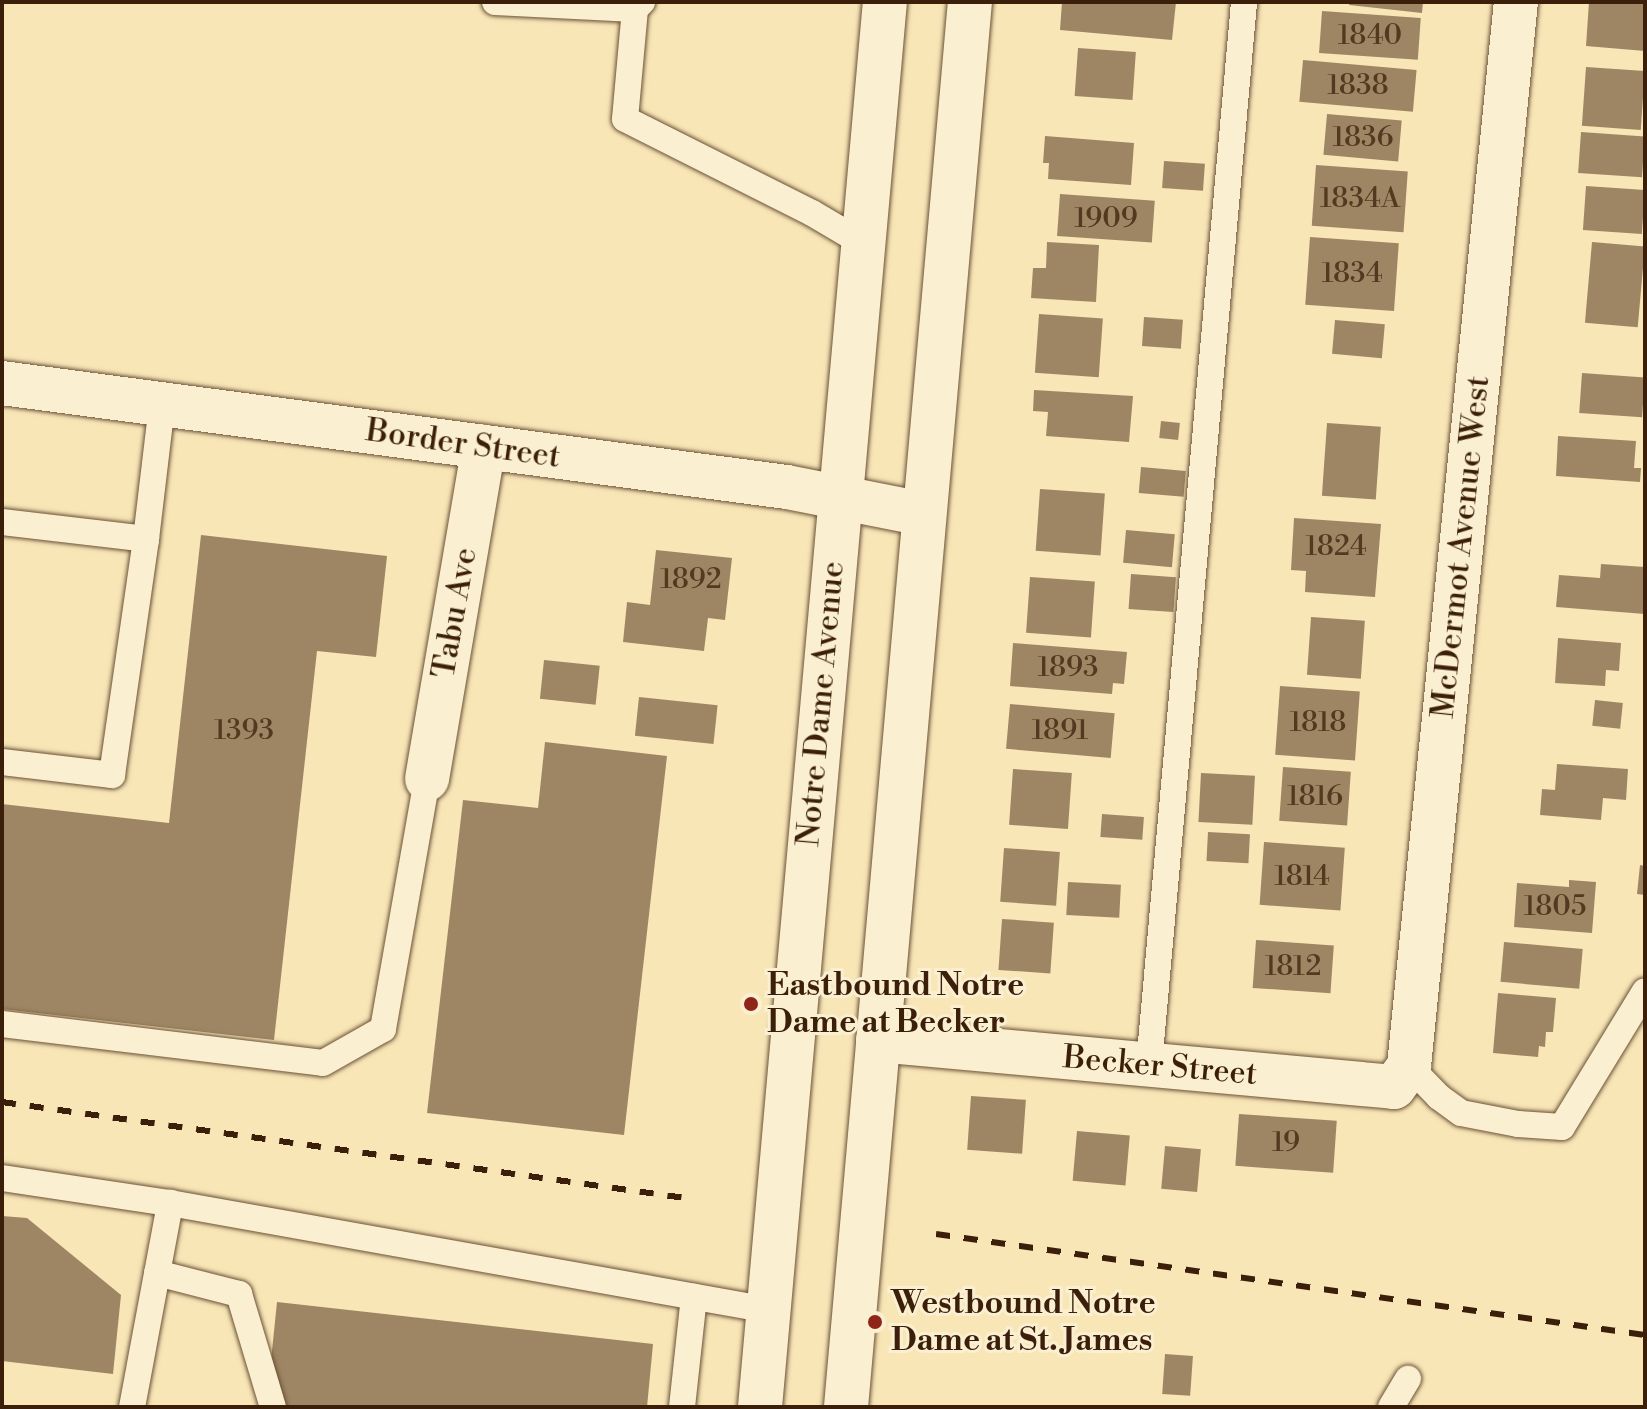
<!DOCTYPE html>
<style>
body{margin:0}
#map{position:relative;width:1647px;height:1409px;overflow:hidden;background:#f8e6b7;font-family:"Libre Bodoni",serif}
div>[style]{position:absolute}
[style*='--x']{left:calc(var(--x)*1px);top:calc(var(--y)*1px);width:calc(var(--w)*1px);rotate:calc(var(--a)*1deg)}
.building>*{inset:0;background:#9e8664;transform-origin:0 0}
.roads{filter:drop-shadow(0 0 2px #6b5136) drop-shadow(0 0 2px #6b5136)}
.lane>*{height:26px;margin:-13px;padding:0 13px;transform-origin:13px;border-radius:13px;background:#faefd0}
.street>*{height:44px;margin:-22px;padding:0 22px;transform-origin:22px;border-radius:22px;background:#faefd0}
.secondary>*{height:44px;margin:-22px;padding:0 22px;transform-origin:22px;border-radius:22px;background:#faefd0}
.rail>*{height:6px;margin-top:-3px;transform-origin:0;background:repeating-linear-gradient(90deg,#3c1f0b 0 14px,transparent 0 28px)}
.dots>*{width:22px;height:22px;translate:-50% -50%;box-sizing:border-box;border:4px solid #faefd0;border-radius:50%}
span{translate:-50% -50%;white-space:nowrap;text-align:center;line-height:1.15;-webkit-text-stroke:6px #faefd0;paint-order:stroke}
.number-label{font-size:28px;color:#543921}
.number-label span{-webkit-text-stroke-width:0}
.street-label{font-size:32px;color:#3c1f0b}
.poi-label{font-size:32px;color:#3c1f0b;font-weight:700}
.left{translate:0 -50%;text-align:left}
.frame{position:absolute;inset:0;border:4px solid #3c1f0b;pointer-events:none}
</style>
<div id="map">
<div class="building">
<i style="clip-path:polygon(1062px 2px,1176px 2px,1172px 40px,1060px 30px)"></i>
<i style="clip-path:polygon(1350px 2px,1423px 2px,1422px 13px,1349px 5px)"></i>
<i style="clip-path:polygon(1589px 2px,1645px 2px,1645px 51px,1586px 46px)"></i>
<i style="left:1322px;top:11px;width:99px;height:42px;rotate:4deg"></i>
<i style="left:1078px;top:48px;width:58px;height:48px;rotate:4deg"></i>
<i style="left:1303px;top:60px;width:114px;height:42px;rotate:5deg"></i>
<i style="left:1586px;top:67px;width:59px;height:59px;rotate:4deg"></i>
<i style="left:1327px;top:114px;width:75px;height:41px;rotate:5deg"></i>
<i style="left:1581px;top:132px;width:64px;height:41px;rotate:4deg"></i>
<i style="clip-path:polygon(1045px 136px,1134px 143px,1131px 185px,1048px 179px,1049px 163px,1043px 163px)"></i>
<i style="left:1164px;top:161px;width:41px;height:27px;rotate:4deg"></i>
<i style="left:1316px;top:165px;width:92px;height:61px;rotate:4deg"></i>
<i style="left:1586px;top:186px;width:59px;height:44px;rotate:4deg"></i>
<i style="left:1060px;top:194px;width:95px;height:42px;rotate:4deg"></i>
<i style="left:1310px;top:237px;width:89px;height:68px;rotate:4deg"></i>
<i style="clip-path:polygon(1047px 242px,1099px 245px,1096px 302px,1031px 298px,1033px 268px,1046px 268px)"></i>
<i style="left:1592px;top:242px;width:53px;height:81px;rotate:5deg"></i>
<i style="left:1039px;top:314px;width:64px;height:59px;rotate:4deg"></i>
<i style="left:1144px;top:317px;width:39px;height:29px;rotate:4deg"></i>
<i style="left:1335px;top:320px;width:50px;height:34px;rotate:5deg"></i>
<i style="left:1582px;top:373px;width:63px;height:40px;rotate:4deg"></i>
<i style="clip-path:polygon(1034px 390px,1133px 396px,1129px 442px,1046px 436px,1048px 412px,1033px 411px)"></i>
<i style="left:1161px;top:421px;width:19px;height:17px;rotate:6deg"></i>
<i style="left:1327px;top:423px;width:54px;height:73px;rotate:4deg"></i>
<i style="clip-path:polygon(1558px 436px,1636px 441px,1634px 468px,1641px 468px,1640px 482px,1556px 476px)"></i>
<i style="left:1141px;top:467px;width:45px;height:26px;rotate:5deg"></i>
<i style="left:1040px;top:489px;width:65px;height:62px;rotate:4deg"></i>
<i style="clip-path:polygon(1294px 518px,1381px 524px,1375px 597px,1305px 592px,1306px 571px,1291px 570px)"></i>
<i style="left:1126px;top:530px;width:49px;height:33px;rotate:5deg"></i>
<i style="clip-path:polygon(201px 535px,387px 556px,376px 657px,317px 651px,274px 1040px,2px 1009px,2px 804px,169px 823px)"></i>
<i style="clip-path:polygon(656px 550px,732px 558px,725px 620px,708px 618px,704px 651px,623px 642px,627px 602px,650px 605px)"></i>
<i style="clip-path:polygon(1601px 564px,1645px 567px,1645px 614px,1556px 607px,1559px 575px,1600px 578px)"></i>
<i style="left:1131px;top:574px;width:45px;height:35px;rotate:4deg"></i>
<i style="left:1030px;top:577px;width:65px;height:56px;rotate:4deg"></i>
<i style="left:1311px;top:617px;width:54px;height:58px;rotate:4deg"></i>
<i style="clip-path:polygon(1558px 638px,1621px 643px,1619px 671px,1606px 670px,1605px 686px,1555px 683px)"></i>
<i style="clip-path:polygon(1013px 643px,1127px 652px,1124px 684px,1113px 683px,1112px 694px,1010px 686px)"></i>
<i style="left:544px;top:660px;width:56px;height:39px;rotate:6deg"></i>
<i style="left:1280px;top:686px;width:80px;height:69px;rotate:4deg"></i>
<i style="left:639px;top:697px;width:79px;height:39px;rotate:6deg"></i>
<i style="left:1595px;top:700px;width:28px;height:26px;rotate:6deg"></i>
<i style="left:1010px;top:704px;width:105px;height:45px;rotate:5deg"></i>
<i style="clip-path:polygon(545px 742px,667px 756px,624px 1135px,427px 1113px,463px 800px,538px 808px)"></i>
<i style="clip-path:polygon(1557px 764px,1628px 769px,1626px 800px,1603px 798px,1601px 820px,1540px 815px,1542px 789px,1555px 790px)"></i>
<i style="left:1283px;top:767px;width:68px;height:54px;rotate:4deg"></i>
<i style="left:1013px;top:769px;width:59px;height:56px;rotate:4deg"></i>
<i style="left:1201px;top:773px;width:54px;height:49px;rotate:3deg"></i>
<i style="left:1102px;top:814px;width:42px;height:23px;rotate:4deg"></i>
<i style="left:1208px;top:832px;width:42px;height:29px;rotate:3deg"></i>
<i style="left:1264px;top:842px;width:81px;height:63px;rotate:4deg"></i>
<i style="left:1004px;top:848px;width:56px;height:54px;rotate:4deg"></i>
<i style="clip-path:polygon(1640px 865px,1645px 866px,1645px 895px,1637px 894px)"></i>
<i style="clip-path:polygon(1569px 880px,1596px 882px,1592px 933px,1514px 927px,1517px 883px,1569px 887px)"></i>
<i style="left:1068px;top:882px;width:53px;height:33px;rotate:3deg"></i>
<i style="left:1002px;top:919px;width:52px;height:51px;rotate:4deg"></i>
<i style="left:1256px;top:940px;width:78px;height:48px;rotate:4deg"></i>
<i style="left:1504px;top:942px;width:79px;height:40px;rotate:5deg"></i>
<i style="clip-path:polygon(1498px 993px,1556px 998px,1553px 1032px,1546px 1032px,1545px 1047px,1539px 1046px,1538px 1057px,1493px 1053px)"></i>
<i style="left:971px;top:1096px;width:55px;height:54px;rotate:4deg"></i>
<i style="left:1239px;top:1114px;width:98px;height:52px;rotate:4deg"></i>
<i style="left:1077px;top:1131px;width:53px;height:50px;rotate:5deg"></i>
<i style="left:1165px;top:1146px;width:36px;height:43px;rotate:5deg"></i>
<i style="clip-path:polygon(2px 1216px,27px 1218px,121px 1295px,113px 1374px,2px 1361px)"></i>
<i style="clip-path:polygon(277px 1302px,653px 1344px,647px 1407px,284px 1407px,269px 1380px)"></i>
<i style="left:1165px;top:1354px;width:28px;height:40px;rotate:4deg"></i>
</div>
<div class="roads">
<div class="lane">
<i style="--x:495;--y:2;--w:140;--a:2.9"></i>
<i style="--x:635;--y:9;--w:10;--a:-45"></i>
<i style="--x:635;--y:9;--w:110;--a:95.2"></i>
<i style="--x:625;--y:119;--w:209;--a:26.7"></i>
<i style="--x:812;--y:213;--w:59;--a:30.5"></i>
<i style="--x:2;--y:522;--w:145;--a:6.7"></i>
<i style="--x:146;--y:539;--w:136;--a:-83.2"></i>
<i style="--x:2;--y:762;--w:111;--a:6.7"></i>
<i style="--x:112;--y:775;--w:238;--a:-81.8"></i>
<i style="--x:2;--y:1024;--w:323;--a:6.9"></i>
<i style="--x:323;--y:1063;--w:69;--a:-29.5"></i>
<i style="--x:383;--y:1029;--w:254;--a:-80"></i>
<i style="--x:1149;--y:1065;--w:1067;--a:-84.89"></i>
<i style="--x:1409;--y:1066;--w:43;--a:45.9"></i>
<i style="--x:1439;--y:1097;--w:27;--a:36"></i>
<i style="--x:1461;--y:1113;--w:58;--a:10.9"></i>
<i style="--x:1518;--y:1124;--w:44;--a:3.9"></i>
<i style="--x:1562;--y:1127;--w:159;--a:-58.6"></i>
<i style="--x:2;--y:1178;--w:170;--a:8.5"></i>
<i style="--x:170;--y:1203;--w:608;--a:10.13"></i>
<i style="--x:157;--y:1273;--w:85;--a:14.4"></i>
<i style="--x:239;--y:1294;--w:118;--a:73.3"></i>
<i style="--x:132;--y:1407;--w:208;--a:-79.4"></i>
<i style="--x:682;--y:1407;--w:111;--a:-83.8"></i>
<i style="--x:1391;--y:1407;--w:33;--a:-59"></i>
</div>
<div class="street">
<i style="--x:2;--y:383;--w:792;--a:7.55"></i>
<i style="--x:787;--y:487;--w:139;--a:11.2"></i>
<i style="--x:427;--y:779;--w:337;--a:-80.3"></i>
<i style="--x:878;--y:1040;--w:518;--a:5.2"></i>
<i style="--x:1394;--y:1087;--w:26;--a:-54"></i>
<i style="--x:1409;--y:1066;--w:1069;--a:-84.26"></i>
</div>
<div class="secondary">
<i style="--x:760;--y:1407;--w:1411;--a:-84.92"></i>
<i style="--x:846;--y:1407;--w:1410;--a:-84.96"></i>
</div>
</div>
<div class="rail">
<i style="--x:2;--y:1102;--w:697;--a:8"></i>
<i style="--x:936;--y:1234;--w:716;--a:8.11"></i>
</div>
<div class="dots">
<i style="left:751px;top:1004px;background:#8f2418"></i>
<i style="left:875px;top:1322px;background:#8f2418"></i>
</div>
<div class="number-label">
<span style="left:1370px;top:36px">1840</span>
<span style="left:1358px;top:86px">1838</span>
<span style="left:1363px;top:138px">1836</span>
<span style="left:1360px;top:199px">1834A</span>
<span style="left:1106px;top:219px">1909</span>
<span style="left:1352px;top:274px">1834</span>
<span style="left:1336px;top:547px">1824</span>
<span style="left:691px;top:580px">1892</span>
<span style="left:1068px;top:668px">1893</span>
<span style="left:1318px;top:723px">1818</span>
<span style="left:244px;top:731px">1393</span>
<span style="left:1060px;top:731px">1891</span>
<span style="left:1315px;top:797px">1816</span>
<span style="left:1302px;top:877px">1814</span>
<span style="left:1555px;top:907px">1805</span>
<span style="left:1293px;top:967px">1812</span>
<span style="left:1286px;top:1143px">19</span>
</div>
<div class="street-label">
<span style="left:463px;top:444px;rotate:8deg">Border Street</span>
<span style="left:1461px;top:547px;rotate:-84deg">McDermot Avenue West</span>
<span style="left:455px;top:613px;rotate:-80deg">Tabu Ave</span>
<span style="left:821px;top:704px;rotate:-85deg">Notre Dame Avenue</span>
<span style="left:1160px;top:1066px;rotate:5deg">Becker Street</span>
</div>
<div class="poi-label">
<span class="left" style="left:767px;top:1004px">Eastbound Notre<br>Dame at Becker</span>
<span class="left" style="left:891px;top:1322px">Westbound Notre<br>Dame at St. James</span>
</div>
<div class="frame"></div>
</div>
